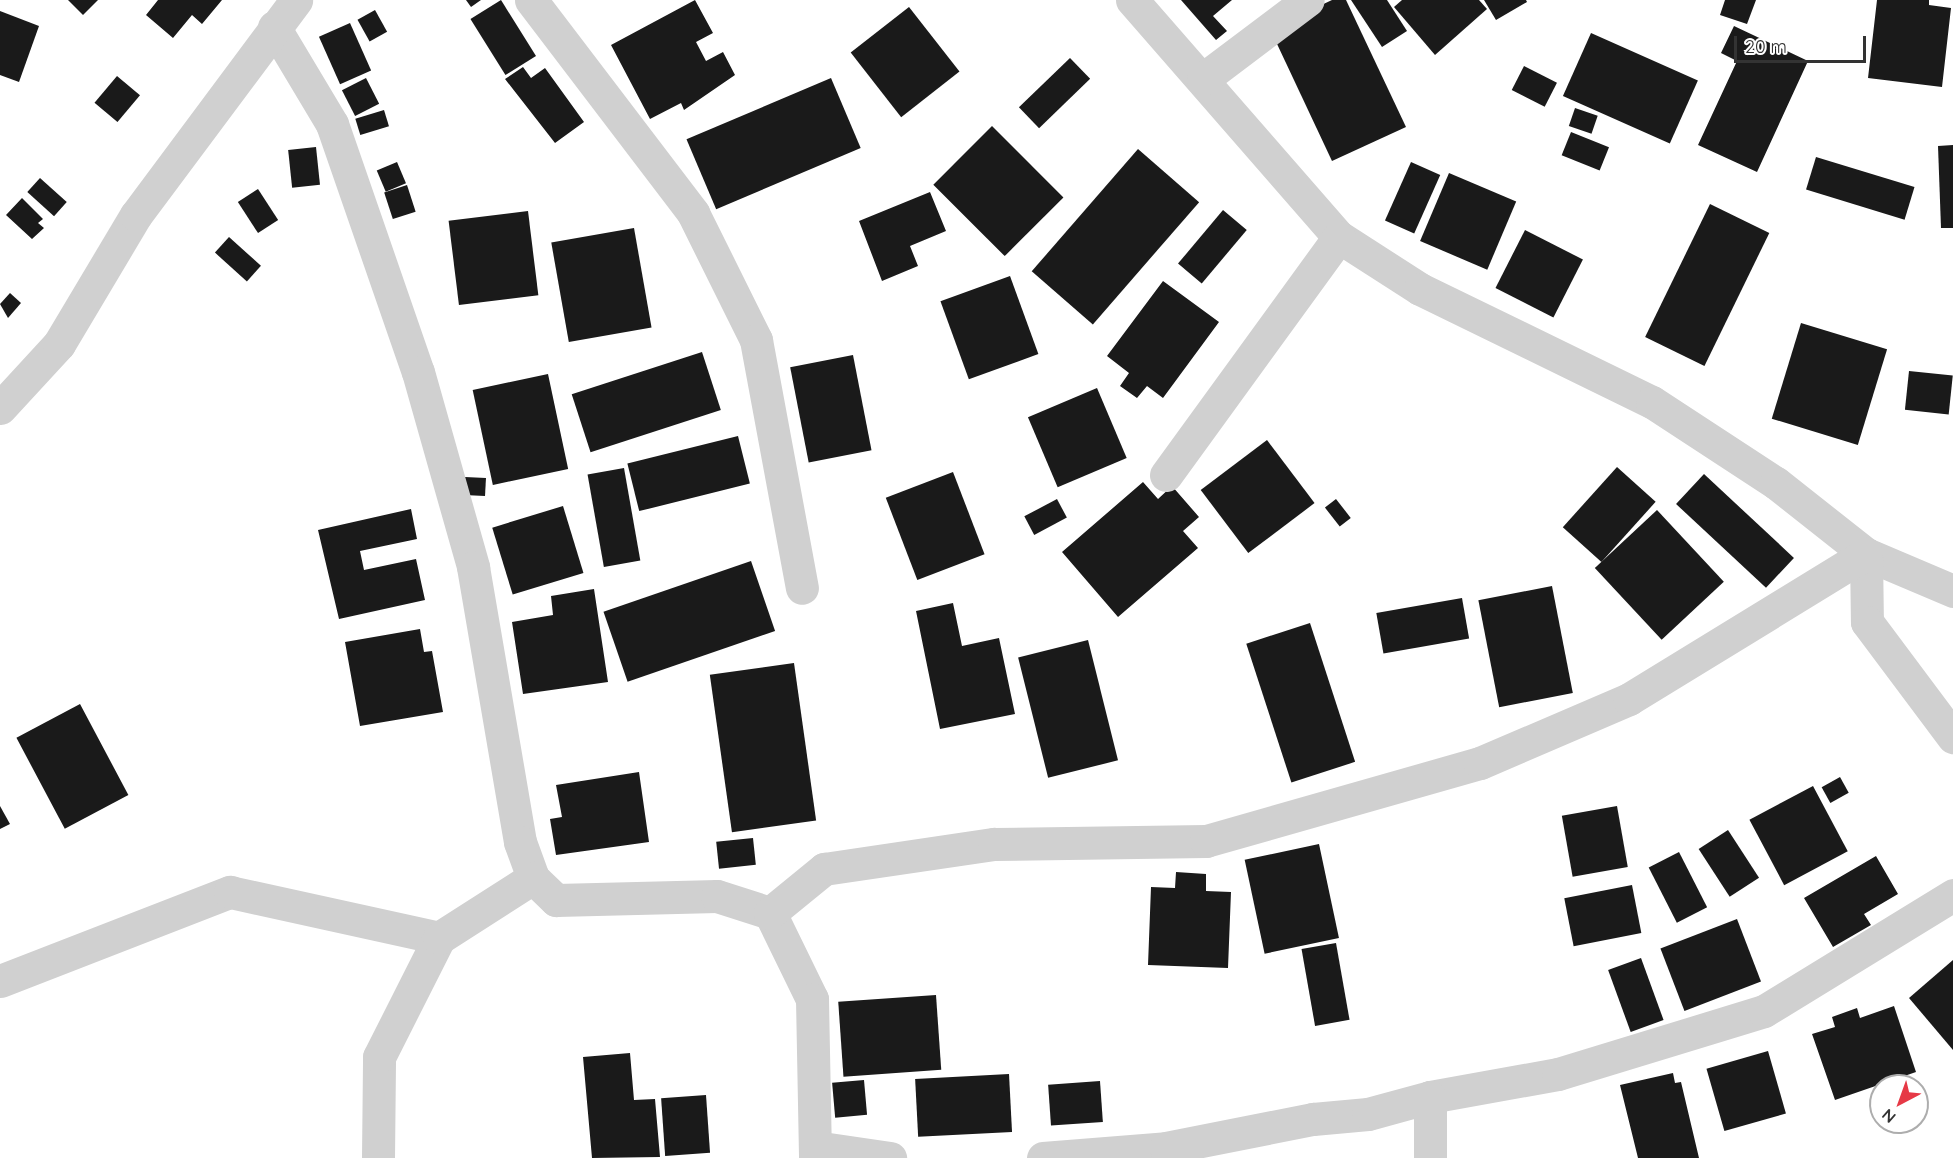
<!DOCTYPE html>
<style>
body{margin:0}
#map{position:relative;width:1953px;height:1158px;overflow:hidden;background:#fff;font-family:Quicksand,sans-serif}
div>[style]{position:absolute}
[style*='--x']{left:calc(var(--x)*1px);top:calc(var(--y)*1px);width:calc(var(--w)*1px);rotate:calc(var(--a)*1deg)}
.building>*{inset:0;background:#1a1a1a;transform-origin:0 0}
.minor>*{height:33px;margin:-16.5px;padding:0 16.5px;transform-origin:16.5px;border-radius:16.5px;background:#d0d0d0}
.tertiary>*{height:33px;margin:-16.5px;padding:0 16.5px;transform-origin:16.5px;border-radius:16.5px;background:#d0d0d0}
span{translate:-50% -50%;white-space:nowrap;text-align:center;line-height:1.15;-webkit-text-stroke:6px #fff;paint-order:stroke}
.north{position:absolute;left:1869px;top:1074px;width:60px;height:60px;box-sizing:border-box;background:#fff;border:2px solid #adadad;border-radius:50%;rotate:221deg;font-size:16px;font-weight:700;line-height:24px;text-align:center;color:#333}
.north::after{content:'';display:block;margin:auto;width:21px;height:27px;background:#e63946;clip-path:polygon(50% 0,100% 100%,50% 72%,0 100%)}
.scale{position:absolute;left:1734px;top:36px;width:132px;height:27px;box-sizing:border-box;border:3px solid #333;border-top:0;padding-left:8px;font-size:18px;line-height:21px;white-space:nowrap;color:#333;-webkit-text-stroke:4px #fff;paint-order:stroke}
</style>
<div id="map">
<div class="building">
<i style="clip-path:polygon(68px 0,98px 0,83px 15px)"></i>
<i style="clip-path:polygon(158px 0,222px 0,202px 24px,192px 15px,173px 38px,146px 15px)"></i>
<i style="clip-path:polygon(466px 0,481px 0,471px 7px)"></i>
<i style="left:501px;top:0;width:66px;height:36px;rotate:58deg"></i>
<i style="clip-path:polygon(695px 0,713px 33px,696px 42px,706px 61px,723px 52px,735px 75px,684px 110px,681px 103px,650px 119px,611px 45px)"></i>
<i style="clip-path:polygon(1181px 0,1232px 0,1213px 16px,1227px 31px,1216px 40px)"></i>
<i style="clip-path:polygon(1332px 0,1346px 0,1406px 127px,1332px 161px,1270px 29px)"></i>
<i style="clip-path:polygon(1351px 0,1387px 0,1407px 31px,1382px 47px)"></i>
<i style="clip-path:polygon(1402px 0,1479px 0,1487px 9px,1435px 55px,1394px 7px)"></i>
<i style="clip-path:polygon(1484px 0,1526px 0,1527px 2px,1496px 20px)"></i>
<i style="clip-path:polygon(1725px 0,1756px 0,1747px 24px,1720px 15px)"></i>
<i style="clip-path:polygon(1877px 0,1929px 0,1929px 5px,1951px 8px,1942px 87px,1868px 78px)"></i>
<i style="left:909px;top:7px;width:82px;height:74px;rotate:52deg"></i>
<i style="left:375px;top:10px;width:25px;height:20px;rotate:61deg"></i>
<i style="clip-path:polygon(0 11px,39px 26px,19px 82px,0 75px)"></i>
<i style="left:350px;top:23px;width:52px;height:34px;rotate:66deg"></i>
<i style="clip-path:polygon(1734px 26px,1808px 61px,1757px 172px,1698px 145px,1737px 61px,1721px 53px)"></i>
<i style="left:1591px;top:33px;width:117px;height:69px;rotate:24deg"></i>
<i style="left:1070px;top:58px;width:29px;height:71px;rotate:46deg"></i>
<i style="left:1524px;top:66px;width:37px;height:27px;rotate:27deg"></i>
<i style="clip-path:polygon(523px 67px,531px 78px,545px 68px,584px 122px,555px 143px,505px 79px)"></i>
<i style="left:117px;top:76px;width:30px;height:35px;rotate:40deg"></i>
<i style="left:366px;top:78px;width:29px;height:27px;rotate:63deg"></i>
<i style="left:831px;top:78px;width:76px;height:157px;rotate:67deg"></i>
<i style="left:1575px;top:108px;width:24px;height:19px;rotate:19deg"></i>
<i style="left:384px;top:110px;width:17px;height:30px;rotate:73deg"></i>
<i style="left:992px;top:126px;width:101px;height:83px;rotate:45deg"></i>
<i style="left:1571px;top:132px;width:41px;height:25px;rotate:22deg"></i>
<i style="clip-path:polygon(1953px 145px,1953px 228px,1941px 228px,1938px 146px)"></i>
<i style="left:316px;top:147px;width:38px;height:28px;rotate:84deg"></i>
<i style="left:1138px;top:149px;width:81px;height:162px;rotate:41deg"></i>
<i style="left:1816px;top:157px;width:103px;height:34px;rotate:17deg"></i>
<i style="left:397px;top:162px;width:23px;height:22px;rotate:67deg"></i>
<i style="left:1411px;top:162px;width:32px;height:64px;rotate:24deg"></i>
<i style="left:1449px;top:173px;width:73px;height:74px;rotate:23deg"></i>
<i style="left:40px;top:178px;width:36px;height:19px;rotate:42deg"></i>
<i style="left:407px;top:185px;width:28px;height:24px;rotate:72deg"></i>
<i style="left:258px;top:189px;width:37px;height:24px;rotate:57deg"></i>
<i style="clip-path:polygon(930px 192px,946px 231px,910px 246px,918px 266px,882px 281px,859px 221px)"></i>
<i style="clip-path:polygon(22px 198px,43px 219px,38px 223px,44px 228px,32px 239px,6px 215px)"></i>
<i style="left:1710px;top:204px;width:66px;height:148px;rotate:26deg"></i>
<i style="left:1223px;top:210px;width:31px;height:70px;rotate:40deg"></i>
<i style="left:528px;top:211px;width:85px;height:80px;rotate:83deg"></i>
<i style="left:634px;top:228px;width:101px;height:84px;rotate:80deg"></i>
<i style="left:1525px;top:230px;width:65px;height:65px;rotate:27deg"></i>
<i style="left:229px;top:237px;width:43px;height:21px;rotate:42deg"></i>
<i style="left:1010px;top:276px;width:83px;height:74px;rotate:70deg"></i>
<i style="clip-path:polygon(1163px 281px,1219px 322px,1163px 398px,1147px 386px,1137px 398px,1120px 386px,1129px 373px,1107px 356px)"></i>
<i style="clip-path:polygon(10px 293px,21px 303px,8px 318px,0 304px)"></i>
<i style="left:1801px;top:323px;width:90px;height:100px;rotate:17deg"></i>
<i style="left:702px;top:352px;width:61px;height:137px;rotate:72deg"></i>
<i style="left:853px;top:355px;width:97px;height:64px;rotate:79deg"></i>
<i style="left:1909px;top:371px;width:44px;height:39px;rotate:6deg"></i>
<i style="left:548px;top:374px;width:97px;height:77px;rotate:78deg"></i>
<i style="left:1097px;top:388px;width:76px;height:75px;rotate:67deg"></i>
<i style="left:738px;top:436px;width:49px;height:114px;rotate:76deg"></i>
<i style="left:1267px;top:440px;width:79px;height:83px;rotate:53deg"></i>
<i style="left:1617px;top:467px;width:52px;height:81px;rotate:42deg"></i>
<i style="left:624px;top:468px;width:94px;height:37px;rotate:80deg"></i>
<i style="left:953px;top:472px;width:88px;height:72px;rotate:69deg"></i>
<i style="left:1704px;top:474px;width:123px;height:41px;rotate:43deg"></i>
<i style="left:465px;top:477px;width:21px;height:18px;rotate:3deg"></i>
<i style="clip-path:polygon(1143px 482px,1158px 499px,1172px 486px,1199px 517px,1183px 531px,1198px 548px,1118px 617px,1062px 552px)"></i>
<i style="left:1057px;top:499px;width:21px;height:37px;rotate:62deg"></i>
<i style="left:1336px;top:499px;width:24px;height:14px;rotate:52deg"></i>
<i style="left:563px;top:506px;width:70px;height:74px;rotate:73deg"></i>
<i style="clip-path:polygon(411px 509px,417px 539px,360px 551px,364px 570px,416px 559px,425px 600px,339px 619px,318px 530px)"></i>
<i style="left:1657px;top:510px;width:98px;height:85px;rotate:47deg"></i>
<i style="left:751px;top:561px;width:74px;height:156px;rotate:71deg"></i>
<i style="left:1552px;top:586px;width:109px;height:75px;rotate:79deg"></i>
<i style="clip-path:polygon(594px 589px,608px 682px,523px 694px,512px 622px,553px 615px,551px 596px)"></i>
<i style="left:1462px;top:598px;width:41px;height:87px;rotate:80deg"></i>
<i style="clip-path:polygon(953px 603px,962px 646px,999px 638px,1015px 714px,940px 729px,916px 611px)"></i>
<i style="left:1310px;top:623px;width:146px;height:67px;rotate:72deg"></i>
<i style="clip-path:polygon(420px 629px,424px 652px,432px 651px,443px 712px,360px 726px,345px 642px)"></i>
<i style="left:1088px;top:640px;width:124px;height:72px;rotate:76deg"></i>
<i style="left:794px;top:663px;width:159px;height:85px;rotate:82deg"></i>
<i style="left:80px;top:704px;width:103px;height:72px;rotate:62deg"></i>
<i style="clip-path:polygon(639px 772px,649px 842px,556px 855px,550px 819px,562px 817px,556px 785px)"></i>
<i style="left:1840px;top:777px;width:18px;height:21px;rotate:61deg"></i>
<i style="left:1813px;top:786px;width:74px;height:72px;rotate:62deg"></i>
<i style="clip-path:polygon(0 806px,10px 824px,0 829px)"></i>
<i style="left:1617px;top:806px;width:62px;height:56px;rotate:80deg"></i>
<i style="left:1728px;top:830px;width:57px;height:35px;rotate:57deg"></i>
<i style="left:753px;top:838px;width:27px;height:37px;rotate:84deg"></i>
<i style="left:1319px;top:844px;width:96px;height:76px;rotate:78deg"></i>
<i style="left:1679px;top:852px;width:62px;height:34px;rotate:63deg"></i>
<i style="clip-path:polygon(1876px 856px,1898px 894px,1864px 914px,1871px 925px,1833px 947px,1804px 898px)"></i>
<i style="clip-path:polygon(1176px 872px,1206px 874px,1206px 891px,1231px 892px,1228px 968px,1148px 965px,1151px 887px,1175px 888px)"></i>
<i style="left:1632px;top:885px;width:49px;height:69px;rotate:79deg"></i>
<i style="left:1737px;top:919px;width:67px;height:82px;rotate:69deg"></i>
<i style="left:1336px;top:943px;width:78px;height:35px;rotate:80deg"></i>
<i style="left:1641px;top:958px;width:66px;height:35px;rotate:70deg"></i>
<i style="clip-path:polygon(1953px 960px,1953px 1050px,1909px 998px)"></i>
<i style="left:936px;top:995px;width:75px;height:98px;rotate:86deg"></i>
<i style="clip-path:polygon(1894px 1006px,1916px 1072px,1835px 1100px,1812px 1034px,1835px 1027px,1832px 1017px,1857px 1008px,1860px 1018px)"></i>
<i style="left:1768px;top:1051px;width:65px;height:64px;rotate:74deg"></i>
<i style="clip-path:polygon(630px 1053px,634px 1100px,655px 1099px,660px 1157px,592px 1158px,583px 1057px)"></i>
<i style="clip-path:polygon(1673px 1073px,1675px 1083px,1681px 1082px,1699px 1158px,1638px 1158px,1620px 1085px)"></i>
<i style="left:1009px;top:1074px;width:58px;height:94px;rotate:87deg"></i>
<i style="clip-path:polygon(1910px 1078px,1912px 1086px,1884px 1086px,1884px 1085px)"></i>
<i style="left:864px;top:1080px;width:35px;height:32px;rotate:85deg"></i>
<i style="left:1100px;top:1081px;width:41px;height:52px;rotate:86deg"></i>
<i style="left:706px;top:1095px;width:58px;height:45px;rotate:86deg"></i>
</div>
<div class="minor">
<i style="--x:531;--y:0;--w:268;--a:52.7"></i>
<i style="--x:693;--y:213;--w:142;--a:63.6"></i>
<i style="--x:756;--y:340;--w:252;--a:79.5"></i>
<i style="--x:1132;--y:0;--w:315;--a:48.9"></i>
<i style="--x:1339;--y:237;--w:96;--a:32.7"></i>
<i style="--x:1420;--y:289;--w:258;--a:26"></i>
<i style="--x:1652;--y:402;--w:148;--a:33.2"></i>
<i style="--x:1776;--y:483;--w:115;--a:38.3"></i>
<i style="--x:1866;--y:554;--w:95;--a:23"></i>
<i style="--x:274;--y:27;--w:113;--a:59.1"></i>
<i style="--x:332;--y:124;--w:262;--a:70.9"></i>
<i style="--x:418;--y:372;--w:203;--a:74.2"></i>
<i style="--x:473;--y:567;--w:279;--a:80.3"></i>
<i style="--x:520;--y:842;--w:38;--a:70"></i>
<i style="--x:533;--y:878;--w:32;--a:44"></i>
<i style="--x:556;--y:900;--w:161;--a:-1.4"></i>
<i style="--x:717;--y:896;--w:56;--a:17.8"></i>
<i style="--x:770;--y:913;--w:96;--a:64"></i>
<i style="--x:812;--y:999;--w:159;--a:88.9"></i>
<i style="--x:1203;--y:79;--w:131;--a:-37"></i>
<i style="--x:1166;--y:475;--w:294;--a:-54"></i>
<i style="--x:1866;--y:554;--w:68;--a:89.2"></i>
<i style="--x:1867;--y:622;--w:144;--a:53.2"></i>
<i style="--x:770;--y:913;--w:70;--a:-39.2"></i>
<i style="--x:824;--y:869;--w:172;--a:-8.4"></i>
<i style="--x:994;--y:844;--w:212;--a:-0.8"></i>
<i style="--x:1206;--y:841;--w:285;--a:-15.9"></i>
<i style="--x:1480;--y:763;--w:162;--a:-23.2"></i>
<i style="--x:1629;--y:699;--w:278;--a:-31.5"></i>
<i style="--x:0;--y:981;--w:247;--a:-21.2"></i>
<i style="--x:230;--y:892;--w:214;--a:12.4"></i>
<i style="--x:1430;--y:1097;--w:130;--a:-10.2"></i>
<i style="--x:1558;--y:1074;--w:215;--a:-17"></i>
<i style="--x:1764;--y:1011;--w:222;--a:-31.5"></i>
<i style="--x:815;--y:1147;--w:76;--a:8.3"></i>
<i style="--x:378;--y:1158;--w:101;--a:-89.4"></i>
<i style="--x:379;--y:1057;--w:133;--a:-63.2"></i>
<i style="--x:439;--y:938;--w:112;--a:-32.6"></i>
<i style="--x:1043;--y:1158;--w:123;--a:-4.6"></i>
<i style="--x:1166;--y:1148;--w:150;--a:-11.2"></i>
<i style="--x:1313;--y:1119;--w:55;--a:-5.2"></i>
<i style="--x:1368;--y:1114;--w:64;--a:-15.3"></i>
<i style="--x:1430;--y:1097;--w:61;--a:90"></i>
</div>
<div class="tertiary">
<i style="--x:0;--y:408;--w:87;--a:-47.3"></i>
<i style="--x:59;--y:344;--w:150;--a:-59.2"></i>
<i style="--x:136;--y:215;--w:268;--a:-53.3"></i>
</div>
<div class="north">N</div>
<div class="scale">20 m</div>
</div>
